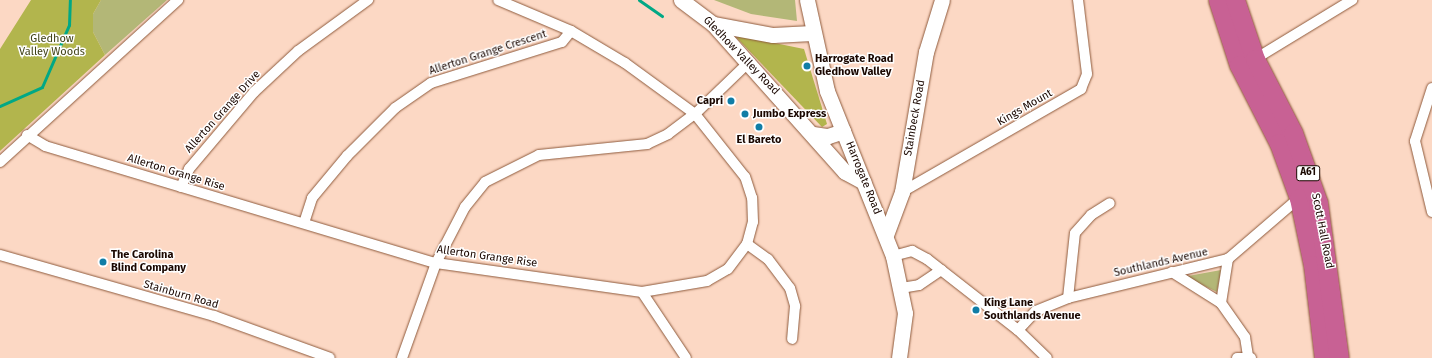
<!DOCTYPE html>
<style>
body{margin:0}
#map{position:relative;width:1432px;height:358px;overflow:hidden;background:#fcd8c4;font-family:"Fira Sans",sans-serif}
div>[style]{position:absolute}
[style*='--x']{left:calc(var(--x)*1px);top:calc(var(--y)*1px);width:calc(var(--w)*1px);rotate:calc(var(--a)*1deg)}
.green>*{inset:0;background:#b3b777}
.forest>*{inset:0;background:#b2b54d}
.stream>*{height:3px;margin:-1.5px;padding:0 1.5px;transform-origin:1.5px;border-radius:1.5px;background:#01a885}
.roads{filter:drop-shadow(0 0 1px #8e5a3c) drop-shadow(0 0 1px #8e5a3c)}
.street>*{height:10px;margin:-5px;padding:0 5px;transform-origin:5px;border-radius:5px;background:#fff}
.secondary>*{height:15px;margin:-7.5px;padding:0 7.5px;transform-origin:7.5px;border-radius:7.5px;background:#fff}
.highway>*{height:19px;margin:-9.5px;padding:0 9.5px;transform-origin:9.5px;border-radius:9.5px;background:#c86194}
.dots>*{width:11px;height:11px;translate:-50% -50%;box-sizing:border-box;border:2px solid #fff;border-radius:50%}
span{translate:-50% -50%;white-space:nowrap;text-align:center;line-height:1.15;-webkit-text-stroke:3px #fff;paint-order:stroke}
.shield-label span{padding:1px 3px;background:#fff;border:1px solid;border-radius:3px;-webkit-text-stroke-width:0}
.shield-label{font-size:10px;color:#1a0700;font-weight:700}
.park-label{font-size:11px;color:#414217}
.street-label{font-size:11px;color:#1a0700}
.poi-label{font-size:11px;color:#1a0700;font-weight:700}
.left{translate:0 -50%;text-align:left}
.right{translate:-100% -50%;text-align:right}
</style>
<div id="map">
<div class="green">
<i style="clip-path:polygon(101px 0,167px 0,105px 55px,93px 32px,93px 14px)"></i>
<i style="clip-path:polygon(714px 0,795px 0,797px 21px,751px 14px)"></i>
<i style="clip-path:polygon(1221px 270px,1217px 292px,1188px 278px,1188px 276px)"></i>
</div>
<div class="forest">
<i style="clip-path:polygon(31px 0,101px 0,93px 14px,93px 32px,105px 55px,0 151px,0 49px)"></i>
<i style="clip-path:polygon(734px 35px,804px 49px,827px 124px,822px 127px)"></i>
</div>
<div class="stream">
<i style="--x:639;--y:0;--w:28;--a:35"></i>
<i style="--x:0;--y:106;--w:46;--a:-24.3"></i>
<i style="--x:42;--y:87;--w:68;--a:-66.5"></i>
<i style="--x:69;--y:25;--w:25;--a:-88"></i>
</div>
<div class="roads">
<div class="street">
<i style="--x:1255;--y:59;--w:114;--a:-31.3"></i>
<i style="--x:1432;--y:88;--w:56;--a:107.8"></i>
<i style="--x:1415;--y:141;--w:73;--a:76.5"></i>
<i style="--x:27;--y:135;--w:21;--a:31"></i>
<i style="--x:45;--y:146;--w:408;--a:16.7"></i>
<i style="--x:436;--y:263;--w:208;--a:8"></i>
<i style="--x:642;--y:292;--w:66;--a:-9.6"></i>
<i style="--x:707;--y:281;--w:24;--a:-30"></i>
<i style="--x:728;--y:269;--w:31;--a:-53"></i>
<i style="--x:747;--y:244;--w:23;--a:-75"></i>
<i style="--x:753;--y:222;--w:24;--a:-92"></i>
<i style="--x:752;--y:198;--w:22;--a:-108"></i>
<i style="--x:745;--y:177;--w:80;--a:-128.4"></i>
<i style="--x:695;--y:114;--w:87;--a:-143.9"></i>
<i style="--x:625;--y:63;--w:63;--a:-149.3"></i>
<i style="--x:571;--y:31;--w:79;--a:-157"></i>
<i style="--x:0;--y:162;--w:241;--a:-42.3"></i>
<i style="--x:181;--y:187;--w:20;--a:-66"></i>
<i style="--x:189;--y:169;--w:101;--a:-49.8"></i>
<i style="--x:254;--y:92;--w:60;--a:-43"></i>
<i style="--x:298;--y:51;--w:87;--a:-36.1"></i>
<i style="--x:902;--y:192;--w:207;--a:-29.9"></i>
<i style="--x:1081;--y:89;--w:16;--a:-68"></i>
<i style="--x:1087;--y:74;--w:75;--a:-96.9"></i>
<i style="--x:304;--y:223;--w:26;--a:-72"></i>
<i style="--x:312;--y:198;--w:55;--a:-50.2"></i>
<i style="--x:347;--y:156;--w:68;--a:-45"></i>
<i style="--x:395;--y:108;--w:44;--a:-34.8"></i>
<i style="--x:431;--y:83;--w:137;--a:-17.4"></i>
<i style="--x:562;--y:42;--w:14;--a:-51"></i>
<i style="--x:747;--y:244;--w:26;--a:36"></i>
<i style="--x:768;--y:259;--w:36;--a:53"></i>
<i style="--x:790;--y:288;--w:19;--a:74"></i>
<i style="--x:795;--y:306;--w:33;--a:95"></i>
<i style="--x:0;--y:255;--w:223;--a:15.9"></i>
<i style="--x:214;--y:316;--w:123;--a:19.9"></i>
<i style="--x:893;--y:256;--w:20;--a:-15"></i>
<i style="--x:912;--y:251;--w:17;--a:28"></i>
<i style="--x:927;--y:259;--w:115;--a:38"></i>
<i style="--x:1018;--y:330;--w:40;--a:44"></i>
<i style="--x:1172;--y:272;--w:58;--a:32.3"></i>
<i style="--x:1221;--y:303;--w:42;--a:54.8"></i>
<i style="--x:1245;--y:337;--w:20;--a:81"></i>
<i style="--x:901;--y:288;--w:18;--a:-9"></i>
<i style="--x:919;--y:285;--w:27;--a:-34"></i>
<i style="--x:642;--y:292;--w:79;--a:56.3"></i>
<i style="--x:1068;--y:298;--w:65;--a:-83.9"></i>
<i style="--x:1075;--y:233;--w:24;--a:-48"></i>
<i style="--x:1091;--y:215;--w:22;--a:-32"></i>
<i style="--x:1221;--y:303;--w:45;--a:-81"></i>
<i style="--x:1018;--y:330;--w:26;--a:-47"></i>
<i style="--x:1036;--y:311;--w:35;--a:-22"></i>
<i style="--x:1068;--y:298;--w:165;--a:-13.7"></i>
<i style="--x:1228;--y:259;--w:94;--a:-40.7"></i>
<i style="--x:402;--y:358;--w:101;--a:-70.3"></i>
<i style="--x:436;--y:263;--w:63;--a:-62.6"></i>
<i style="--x:465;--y:207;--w:32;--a:-51"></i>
<i style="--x:485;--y:182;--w:60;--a:-26.6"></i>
<i style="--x:539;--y:155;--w:109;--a:-5.8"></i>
<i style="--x:647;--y:144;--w:23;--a:-25"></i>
<i style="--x:668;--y:134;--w:34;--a:-37"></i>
<i style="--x:695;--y:114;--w:75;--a:-43.9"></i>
<i style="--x:1237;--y:358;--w:14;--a:0"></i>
</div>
<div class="secondary">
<i style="--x:681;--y:0;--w:40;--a:37"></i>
<i style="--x:713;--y:24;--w:198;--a:48.3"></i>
<i style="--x:845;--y:172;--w:21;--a:28"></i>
<i style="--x:807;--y:0;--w:93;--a:77.6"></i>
<i style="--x:827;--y:91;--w:178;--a:68.2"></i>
<i style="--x:893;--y:256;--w:58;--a:78.1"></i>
<i style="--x:905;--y:313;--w:45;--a:97.6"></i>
<i style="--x:713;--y:24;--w:61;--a:10.4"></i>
<i style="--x:773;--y:35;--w:39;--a:-3"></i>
<i style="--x:813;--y:134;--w:15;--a:8"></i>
<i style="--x:828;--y:136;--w:16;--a:-18"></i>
<i style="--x:886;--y:235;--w:46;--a:-69.6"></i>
<i style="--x:902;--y:192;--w:142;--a:-80.3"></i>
<i style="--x:926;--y:52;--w:54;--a:-72.9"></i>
</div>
<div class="highway">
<i style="--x:1218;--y:0;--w:68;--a:72.1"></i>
<i style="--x:1239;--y:65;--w:88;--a:62.9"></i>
<i style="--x:1279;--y:143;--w:59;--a:70"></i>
<i style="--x:1299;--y:198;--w:68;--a:78.2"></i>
<i style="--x:1313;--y:265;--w:94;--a:83.3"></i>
<i style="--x:1235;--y:0;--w:62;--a:71.3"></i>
<i style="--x:1255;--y:59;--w:83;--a:62.8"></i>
<i style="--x:1293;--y:133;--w:74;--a:70.3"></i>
<i style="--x:1318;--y:203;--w:156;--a:82.3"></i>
</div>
</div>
<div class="dots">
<i style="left:807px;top:66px;background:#107da6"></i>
<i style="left:731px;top:101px;background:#107da6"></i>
<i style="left:745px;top:114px;background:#107da6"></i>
<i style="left:759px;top:127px;background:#107da6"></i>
<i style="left:103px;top:262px;background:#107da6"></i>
<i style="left:976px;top:310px;background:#107da6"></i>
</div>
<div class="shield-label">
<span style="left:1308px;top:173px">A61</span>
</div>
<div class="park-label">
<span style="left:52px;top:46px">Gledhow<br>Valley Woods</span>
</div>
<div class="street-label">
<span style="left:488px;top:53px;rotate:-18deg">Allerton Grange Crescent</span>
<span style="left:741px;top:56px;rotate:46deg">Gledhow Valley Road</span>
<span style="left:1025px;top:108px;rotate:-30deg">Kings Mount</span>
<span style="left:223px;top:112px;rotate:-48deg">Allerton Grange Drive</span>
<span style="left:915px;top:118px;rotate:-80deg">Stainbeck Road</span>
<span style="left:176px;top:173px;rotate:17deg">Allerton Grange Rise</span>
<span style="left:863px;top:178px;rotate:68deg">Harrogate Road</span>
<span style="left:1322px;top:231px;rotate:79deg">Scott Hall Road</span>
<span style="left:487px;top:257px;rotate:8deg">Allerton Grange Rise</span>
<span style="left:1161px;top:263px;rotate:-13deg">Southlands Avenue</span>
<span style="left:181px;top:295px;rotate:16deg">Stainburn Road</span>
</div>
<div class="poi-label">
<span class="left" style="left:815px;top:66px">Harrogate Road<br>Gledhow Valley</span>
<span class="right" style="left:723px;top:101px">Capri</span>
<span class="left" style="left:753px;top:114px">Jumbo Express</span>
<span style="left:759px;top:140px">El Bareto</span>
<span class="left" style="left:111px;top:262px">The Carolina<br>Blind Company</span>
<span class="left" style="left:984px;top:310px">King Lane<br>Southlands Avenue</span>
</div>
</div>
